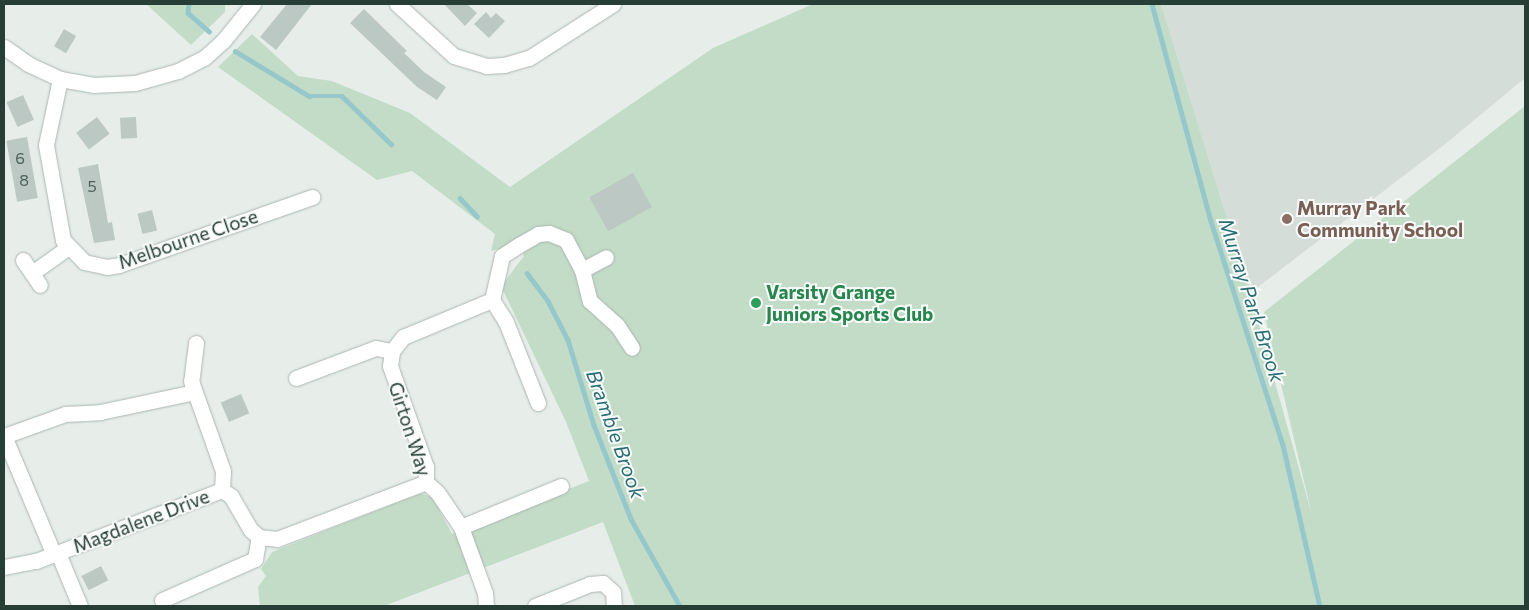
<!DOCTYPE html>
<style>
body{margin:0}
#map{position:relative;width:1529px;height:610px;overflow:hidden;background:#e7eeea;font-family:Commissioner,sans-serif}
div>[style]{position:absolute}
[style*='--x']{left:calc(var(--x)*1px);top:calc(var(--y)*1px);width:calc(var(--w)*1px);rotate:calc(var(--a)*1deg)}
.built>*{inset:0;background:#d5ddd9}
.green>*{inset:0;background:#c3dcc7}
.stream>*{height:4.5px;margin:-2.25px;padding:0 2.25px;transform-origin:2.25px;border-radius:2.25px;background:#96c8cb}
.building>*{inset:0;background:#bcc8c3;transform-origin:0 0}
.roads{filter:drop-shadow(0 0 1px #aab6b0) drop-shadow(0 0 1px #aab6b0)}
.minor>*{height:15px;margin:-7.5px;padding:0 7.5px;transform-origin:7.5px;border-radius:7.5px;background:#fff}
.dots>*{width:14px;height:14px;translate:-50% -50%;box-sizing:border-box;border:2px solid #f7faf8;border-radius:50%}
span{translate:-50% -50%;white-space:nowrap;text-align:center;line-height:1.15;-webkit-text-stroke:4px #f7faf8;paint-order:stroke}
.number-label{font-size:16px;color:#4c6059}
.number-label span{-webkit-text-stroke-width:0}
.education-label{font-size:19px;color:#785e54;font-weight:700}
.left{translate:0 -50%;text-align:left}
.street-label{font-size:19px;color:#273e36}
.leisure-label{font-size:19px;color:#27864d;font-weight:700}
.water-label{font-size:20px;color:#286e74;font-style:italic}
.frame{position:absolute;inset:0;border:5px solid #273e36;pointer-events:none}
</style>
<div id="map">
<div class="built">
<i style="clip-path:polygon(1161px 4px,1525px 4px,1525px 78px,1444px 145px,1250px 293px)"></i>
</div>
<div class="green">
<i style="clip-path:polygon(146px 4px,225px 4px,225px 12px,191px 45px)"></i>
<i style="clip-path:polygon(813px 4px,1161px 4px,1250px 293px,1312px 515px,1264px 312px,1525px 106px,1525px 606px,635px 606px,603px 522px,384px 606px,260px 606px,258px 587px,266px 576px,261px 569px,272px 552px,421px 493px,433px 498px,452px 534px,589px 481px,566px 422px,501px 286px,524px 256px,519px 244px,491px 251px,495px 234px,412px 171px,377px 180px,218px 67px,252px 34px,298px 76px,332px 81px,410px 113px,510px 187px,713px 48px)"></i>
</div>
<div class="stream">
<i style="--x:189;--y:4;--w:9;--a:96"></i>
<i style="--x:188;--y:13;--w:28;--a:41"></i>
<i style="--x:1152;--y:4;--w:225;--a:74.8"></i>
<i style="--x:1211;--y:221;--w:235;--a:72.2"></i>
<i style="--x:1283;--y:445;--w:165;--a:77.1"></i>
<i style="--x:235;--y:51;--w:87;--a:31.3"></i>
<i style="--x:309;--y:96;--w:33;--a:0"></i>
<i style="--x:342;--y:96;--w:69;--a:44.4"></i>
<i style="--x:460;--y:198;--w:25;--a:47"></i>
<i style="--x:527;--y:273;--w:35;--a:53"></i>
<i style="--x:548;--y:301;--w:44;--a:62.9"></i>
<i style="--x:568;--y:340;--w:89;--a:73"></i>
<i style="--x:594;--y:425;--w:101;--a:68.5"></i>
<i style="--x:631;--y:519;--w:100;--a:60.6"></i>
</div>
<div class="building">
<i style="clip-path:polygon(287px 4px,312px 4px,276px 50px,260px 37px)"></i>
<i style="clip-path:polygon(444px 4px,467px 4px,477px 13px,465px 26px)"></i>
<i style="clip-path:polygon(364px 9px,407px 51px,404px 53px,424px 72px,446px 87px,437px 100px,417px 87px,350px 23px)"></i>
<i style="clip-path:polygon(486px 12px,491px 18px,496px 13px,505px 21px,489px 38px,474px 24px)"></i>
<i style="left:64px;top:29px;width:14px;height:20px;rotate:30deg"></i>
<i style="left:23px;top:95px;width:27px;height:18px;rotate:66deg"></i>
<i style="left:97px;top:117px;width:21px;height:26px;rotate:53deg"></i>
<i style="left:136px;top:117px;width:21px;height:16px;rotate:87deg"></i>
<i style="left:27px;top:137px;width:62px;height:21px;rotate:80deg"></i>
<i style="clip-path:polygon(98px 164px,108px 223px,112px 222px,115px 240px,94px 243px,78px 168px)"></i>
<i style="left:633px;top:173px;width:39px;height:50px;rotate:61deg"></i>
<i style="left:152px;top:210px;width:21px;height:15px;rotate:76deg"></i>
<i style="left:241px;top:394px;width:21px;height:22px;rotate:67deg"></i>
<i style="left:101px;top:566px;width:16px;height:22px;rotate:63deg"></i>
</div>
<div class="roads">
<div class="minor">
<i style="--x:397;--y:4;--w:77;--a:42.4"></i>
<i style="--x:454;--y:56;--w:34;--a:17"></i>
<i style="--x:486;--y:66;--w:18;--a:-3"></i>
<i style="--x:504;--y:65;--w:26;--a:-16"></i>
<i style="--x:529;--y:58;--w:100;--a:-32.7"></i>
<i style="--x:4;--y:47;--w:29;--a:35"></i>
<i style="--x:28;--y:64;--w:35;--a:25"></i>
<i style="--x:60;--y:79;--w:34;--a:10"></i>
<i style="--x:93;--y:85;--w:42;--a:-2.7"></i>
<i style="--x:135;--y:83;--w:45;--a:-15.6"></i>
<i style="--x:178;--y:71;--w:29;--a:-27"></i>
<i style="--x:204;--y:58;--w:25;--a:-42"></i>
<i style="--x:223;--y:41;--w:48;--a:-51"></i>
<i style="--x:60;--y:79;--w:67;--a:102"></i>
<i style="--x:46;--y:145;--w:97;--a:79.9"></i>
<i style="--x:63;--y:240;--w:30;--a:46"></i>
<i style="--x:84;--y:262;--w:24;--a:12"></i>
<i style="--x:107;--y:267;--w:12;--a:-9"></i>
<i style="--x:119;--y:265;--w:205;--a:-19.4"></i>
<i style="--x:23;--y:260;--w:30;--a:56"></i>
<i style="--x:582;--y:270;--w:27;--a:-28"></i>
<i style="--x:32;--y:273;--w:43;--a:-35.5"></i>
<i style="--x:196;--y:343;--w:38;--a:97"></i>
<i style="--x:191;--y:381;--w:96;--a:70.4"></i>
<i style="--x:223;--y:471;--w:19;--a:93"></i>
<i style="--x:296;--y:378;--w:85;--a:-20.6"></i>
<i style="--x:376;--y:348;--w:16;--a:11"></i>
<i style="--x:538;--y:403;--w:87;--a:-111.6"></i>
<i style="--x:506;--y:322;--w:26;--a:-122"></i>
<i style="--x:492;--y:300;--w:45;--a:-77.2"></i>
<i style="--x:502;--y:256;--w:20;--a:-33"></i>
<i style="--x:519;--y:245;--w:22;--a:-30"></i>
<i style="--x:538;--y:234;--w:11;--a:-5"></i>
<i style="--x:549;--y:233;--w:18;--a:22"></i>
<i style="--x:566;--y:240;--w:34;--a:62"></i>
<i style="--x:582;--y:270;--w:32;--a:76"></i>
<i style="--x:590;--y:301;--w:36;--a:42"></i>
<i style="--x:617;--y:325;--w:27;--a:57"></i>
<i style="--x:4;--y:436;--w:65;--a:-19.8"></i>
<i style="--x:65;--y:414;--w:35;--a:-3"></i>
<i style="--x:100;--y:412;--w:96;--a:-12"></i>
<i style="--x:4;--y:436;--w:129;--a:67.2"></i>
<i style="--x:461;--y:527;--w:108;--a:-22.3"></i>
<i style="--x:58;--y:553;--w:57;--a:67.5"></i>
<i style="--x:4;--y:567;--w:33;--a:-11"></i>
<i style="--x:36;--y:561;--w:199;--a:-20.9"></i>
<i style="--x:222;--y:490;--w:11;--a:34"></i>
<i style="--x:231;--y:496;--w:39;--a:60"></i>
<i style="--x:251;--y:530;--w:11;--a:41"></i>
<i style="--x:259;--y:537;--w:18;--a:6"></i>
<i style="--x:277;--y:539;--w:160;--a:-20.9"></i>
<i style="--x:162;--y:600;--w:102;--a:-23.8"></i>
<i style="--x:255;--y:559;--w:22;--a:-80"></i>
<i style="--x:486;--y:606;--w:13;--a:-94"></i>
<i style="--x:485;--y:593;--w:70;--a:-110"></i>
<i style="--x:461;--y:527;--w:42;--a:-124.4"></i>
<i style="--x:437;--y:492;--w:15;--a:-138"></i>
<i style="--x:426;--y:482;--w:15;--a:-90"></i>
<i style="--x:426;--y:467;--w:107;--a:-109.6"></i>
<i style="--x:390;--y:366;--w:15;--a:-82"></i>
<i style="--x:392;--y:351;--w:18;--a:-52"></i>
<i style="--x:403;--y:337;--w:96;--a:-22.6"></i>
<i style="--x:535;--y:606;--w:59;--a:-21.8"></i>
<i style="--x:590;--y:584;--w:13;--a:-4"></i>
<i style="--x:603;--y:583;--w:13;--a:42"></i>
<i style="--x:613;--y:592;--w:14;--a:86"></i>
</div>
</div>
<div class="dots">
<i style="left:1287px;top:219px;background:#8d6e63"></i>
<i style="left:756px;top:303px;background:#2e9e5b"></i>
</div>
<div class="number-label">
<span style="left:20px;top:158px">6</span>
<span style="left:24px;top:180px">8</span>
<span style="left:92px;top:186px">5</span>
</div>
<div class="education-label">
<span class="left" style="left:1297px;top:219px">Murray Park<br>Community School</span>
</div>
<div class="street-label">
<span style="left:188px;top:239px;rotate:-19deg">Melbourne Close</span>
<span style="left:410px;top:429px;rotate:72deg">Girton Way</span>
<span style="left:141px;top:521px;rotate:-21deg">Magdalene Drive</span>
</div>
<div class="leisure-label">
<span class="left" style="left:766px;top:303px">Varsity Grange<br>Juniors Sports Club</span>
</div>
<div class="water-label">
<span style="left:1252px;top:300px;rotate:72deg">Murray Park Brook</span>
<span style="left:616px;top:434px;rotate:70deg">Bramble Brook</span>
</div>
<div class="frame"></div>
</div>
